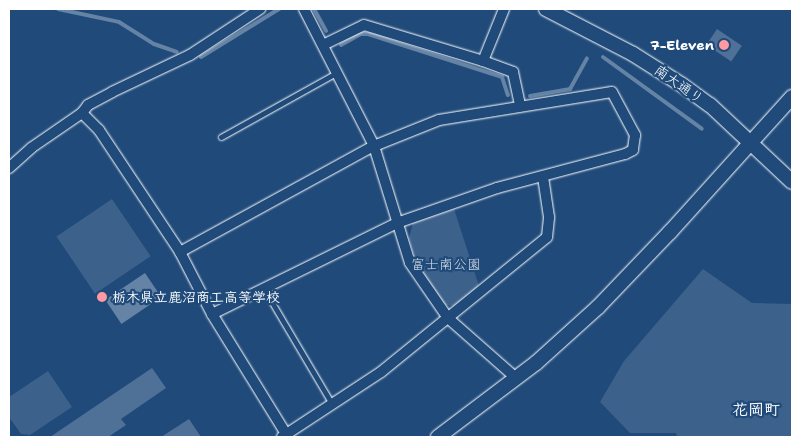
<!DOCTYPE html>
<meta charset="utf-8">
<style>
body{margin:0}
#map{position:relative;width:801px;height:446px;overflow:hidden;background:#1f4a7a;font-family:"Shantell Sans","Klee One",sans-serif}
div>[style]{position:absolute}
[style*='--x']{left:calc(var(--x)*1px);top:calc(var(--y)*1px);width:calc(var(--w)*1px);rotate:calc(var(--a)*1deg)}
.green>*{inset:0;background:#3c618b;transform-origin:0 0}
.water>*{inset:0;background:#6583a4;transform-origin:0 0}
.stream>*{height:4px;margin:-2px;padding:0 2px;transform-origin:2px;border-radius:2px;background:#6583a4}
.building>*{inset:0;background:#507197;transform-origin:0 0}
.roads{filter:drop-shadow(0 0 1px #fff) drop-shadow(0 0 1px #fff)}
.service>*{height:5px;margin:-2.5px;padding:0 2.5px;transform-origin:2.5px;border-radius:2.5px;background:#1f4a7a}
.minor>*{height:10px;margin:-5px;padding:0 5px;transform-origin:5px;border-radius:5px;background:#1f4a7a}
.tertiary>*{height:14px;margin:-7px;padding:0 7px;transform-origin:7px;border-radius:7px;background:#1f4a7a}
.dots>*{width:14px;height:14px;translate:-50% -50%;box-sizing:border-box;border:2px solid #1f4a7a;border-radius:50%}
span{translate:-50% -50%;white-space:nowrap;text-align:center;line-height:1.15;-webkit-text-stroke:4.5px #1f4a7a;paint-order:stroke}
.poi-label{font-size:14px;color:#fff;font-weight:700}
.right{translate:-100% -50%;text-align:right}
.left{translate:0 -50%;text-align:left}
.street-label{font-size:14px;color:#fff}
.park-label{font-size:14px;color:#d8dfe8}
.quarter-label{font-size:16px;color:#fff;font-weight:700}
.frame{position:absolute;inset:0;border:10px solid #fff;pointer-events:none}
</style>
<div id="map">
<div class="green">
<i style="left:112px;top:199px;width:69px;height:67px;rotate:56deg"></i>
<i style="clip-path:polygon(454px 209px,479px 286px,454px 306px,445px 305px,417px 267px,409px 238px,413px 223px)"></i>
<i style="clip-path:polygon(703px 269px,752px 303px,792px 304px,792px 437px,677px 437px,676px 433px,630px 433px,600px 402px,624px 361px)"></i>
<i style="clip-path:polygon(48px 371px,72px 407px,30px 435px,21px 434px,9px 417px,9px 397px)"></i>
</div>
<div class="water">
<i style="left:145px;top:273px;width:29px;height:48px;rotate:56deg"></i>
</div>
<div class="stream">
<i style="--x:58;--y:9;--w:62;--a:12"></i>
<i style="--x:119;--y:22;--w:41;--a:32.2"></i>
<i style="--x:154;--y:44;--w:24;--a:19"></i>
<i style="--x:314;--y:9;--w:25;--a:61"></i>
<i style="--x:341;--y:45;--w:23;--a:-29"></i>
<i style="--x:361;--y:34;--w:7;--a:0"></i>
<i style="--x:368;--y:34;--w:141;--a:17.8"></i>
<i style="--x:502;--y:77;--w:19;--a:72"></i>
<i style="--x:201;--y:57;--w:92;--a:-31.6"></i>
<i style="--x:603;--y:57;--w:122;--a:36"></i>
<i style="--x:530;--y:96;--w:41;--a:-9.9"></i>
<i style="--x:570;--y:89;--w:35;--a:-61"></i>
</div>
<div class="building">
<i style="left:717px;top:29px;width:30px;height:19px;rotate:34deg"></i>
<i style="clip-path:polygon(152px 368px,166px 388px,121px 419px,126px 425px,108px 437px,50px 437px)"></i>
<i style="clip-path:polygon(189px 419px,201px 437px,161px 437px)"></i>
</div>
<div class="roads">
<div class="service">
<i style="--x:221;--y:137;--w:134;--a:-29.1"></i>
<i style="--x:264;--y:289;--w:134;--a:59.4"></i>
</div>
<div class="minor">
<i style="--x:304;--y:9;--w:154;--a:62.9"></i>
<i style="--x:374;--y:146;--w:122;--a:72.9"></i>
<i style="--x:410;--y:263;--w:67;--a:55.4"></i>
<i style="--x:448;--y:318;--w:91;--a:41.4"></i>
<i style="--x:325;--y:44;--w:43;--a:-26"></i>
<i style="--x:364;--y:25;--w:124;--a:16.8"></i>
<i style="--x:483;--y:61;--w:32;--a:20"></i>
<i style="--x:513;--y:72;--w:35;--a:78"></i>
<i style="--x:483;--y:61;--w:56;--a:-68"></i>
<i style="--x:82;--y:113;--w:10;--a:-53"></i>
<i style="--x:88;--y:105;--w:27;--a:-28"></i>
<i style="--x:112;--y:92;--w:86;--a:-25.4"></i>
<i style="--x:190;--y:55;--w:84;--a:-33.3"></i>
<i style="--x:9;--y:168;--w:30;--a:-42"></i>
<i style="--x:31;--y:148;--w:62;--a:-34.5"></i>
<i style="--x:82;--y:113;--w:24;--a:45"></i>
<i style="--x:99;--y:130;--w:146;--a:56.4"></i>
<i style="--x:180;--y:252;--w:70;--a:62.7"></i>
<i style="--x:212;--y:314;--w:145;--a:58.3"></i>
<i style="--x:180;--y:252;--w:221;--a:-28.7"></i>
<i style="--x:374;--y:146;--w:70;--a:-21.8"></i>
<i style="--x:439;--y:120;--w:175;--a:-9.2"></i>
<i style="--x:612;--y:92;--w:49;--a:61.9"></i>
<i style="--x:635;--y:135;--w:15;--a:98"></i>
<i style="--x:633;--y:150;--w:9;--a:153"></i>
<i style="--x:625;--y:154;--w:132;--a:165.1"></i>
<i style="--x:497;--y:188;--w:106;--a:160.7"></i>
<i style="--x:397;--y:223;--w:206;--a:153.8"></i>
<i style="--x:282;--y:437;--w:118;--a:-33.3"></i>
<i style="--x:381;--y:372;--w:214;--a:-39.1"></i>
<i style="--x:547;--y:237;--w:20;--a:-84"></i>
<i style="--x:549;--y:217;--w:40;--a:-98.5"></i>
</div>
<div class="tertiary">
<i style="--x:546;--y:9;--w:98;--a:27.3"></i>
<i style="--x:633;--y:54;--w:58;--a:32.3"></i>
<i style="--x:682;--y:85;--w:34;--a:36"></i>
<i style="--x:710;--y:105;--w:112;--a:43.2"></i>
<i style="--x:438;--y:437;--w:123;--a:-37.1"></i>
<i style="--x:536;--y:363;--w:84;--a:-42.1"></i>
<i style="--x:598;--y:307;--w:104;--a:-46.2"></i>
<i style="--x:670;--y:232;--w:182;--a:-47.9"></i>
</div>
</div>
<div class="dots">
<i style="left:724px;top:45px;background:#ff9aa2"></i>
<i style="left:102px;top:297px;background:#ff9aa2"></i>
</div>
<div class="poi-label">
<span class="right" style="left:714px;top:45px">7-Eleven</span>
<span class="left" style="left:112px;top:297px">栃木県立鹿沼商工高等学校</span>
</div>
<div class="street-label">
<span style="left:679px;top:84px;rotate:35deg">南大通り</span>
</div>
<div class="park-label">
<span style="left:446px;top:264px">富士南公園</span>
</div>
<div class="quarter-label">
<span style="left:756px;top:410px">花岡町</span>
</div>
<div class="frame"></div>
</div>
